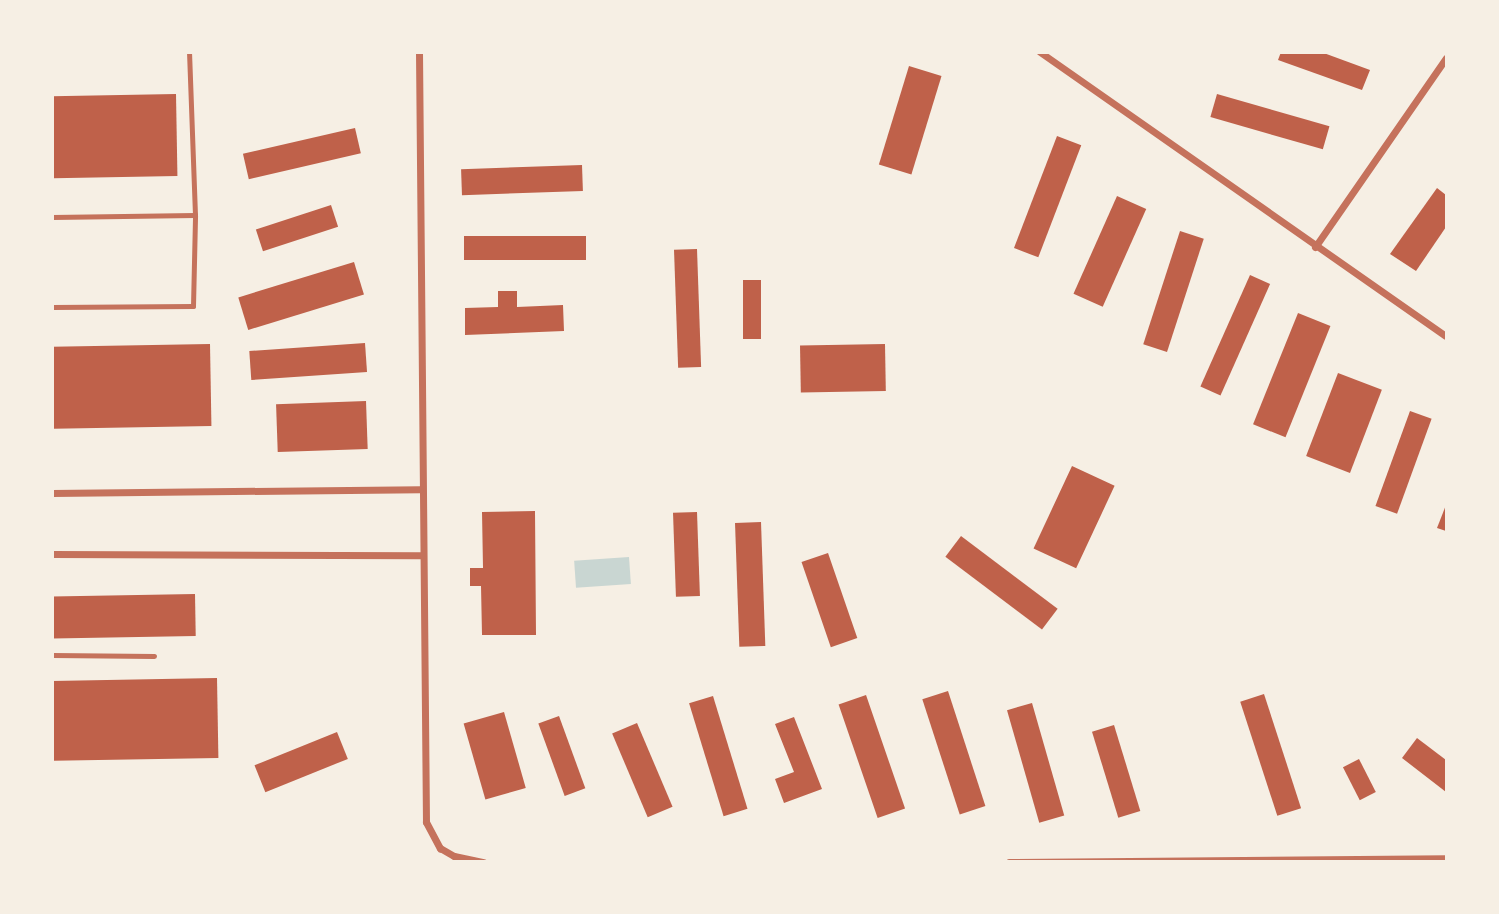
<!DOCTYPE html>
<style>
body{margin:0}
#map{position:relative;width:1499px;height:914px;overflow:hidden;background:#f6efe4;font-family:Ubuntu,sans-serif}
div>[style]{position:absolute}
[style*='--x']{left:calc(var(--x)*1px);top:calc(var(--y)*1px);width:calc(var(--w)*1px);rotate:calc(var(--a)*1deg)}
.water>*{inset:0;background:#c9d6d2;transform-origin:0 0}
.building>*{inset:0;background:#bf614a;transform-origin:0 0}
.service>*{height:5px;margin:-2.5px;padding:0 2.5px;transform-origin:2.5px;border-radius:2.5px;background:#c5725c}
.minor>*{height:7px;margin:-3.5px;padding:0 3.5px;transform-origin:3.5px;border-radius:3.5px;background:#c5725c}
span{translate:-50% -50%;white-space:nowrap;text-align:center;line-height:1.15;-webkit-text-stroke:7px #f6efe4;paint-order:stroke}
.frame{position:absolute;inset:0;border:54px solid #f6efe4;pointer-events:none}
</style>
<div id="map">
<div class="water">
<i style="left:629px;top:557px;width:27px;height:55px;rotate:86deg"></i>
</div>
<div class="building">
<i style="clip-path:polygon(1281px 52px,1321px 52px,1370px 70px,1362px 90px,1278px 60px)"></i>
<i style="left:909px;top:66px;width:34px;height:103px;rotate:17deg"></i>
<i style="left:176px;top:94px;width:82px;height:124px;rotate:89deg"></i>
<i style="left:1217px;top:94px;width:117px;height:24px;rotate:16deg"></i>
<i style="left:355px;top:128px;width:26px;height:115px;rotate:77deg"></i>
<i style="left:1057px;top:136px;width:26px;height:120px;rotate:21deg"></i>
<i style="left:582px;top:165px;width:26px;height:121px;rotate:88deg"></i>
<i style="clip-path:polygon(1437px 188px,1446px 195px,1446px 227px,1416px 271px,1390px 254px)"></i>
<i style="left:1117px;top:196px;width:32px;height:107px;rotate:24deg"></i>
<i style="left:331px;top:205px;width:23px;height:79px;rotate:72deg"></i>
<i style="left:1180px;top:231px;width:25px;height:119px;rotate:18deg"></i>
<i style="left:586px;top:236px;width:24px;height:122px;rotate:90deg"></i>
<i style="left:697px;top:249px;width:118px;height:23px;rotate:88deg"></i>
<i style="left:354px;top:262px;width:34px;height:121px;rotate:73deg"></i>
<i style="left:1250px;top:275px;width:22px;height:122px;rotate:24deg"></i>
<i style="left:743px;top:280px;width:18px;height:59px"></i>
<i style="clip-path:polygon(498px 291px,517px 291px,517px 307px,563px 305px,564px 331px,465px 335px,465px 308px,498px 307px)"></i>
<i style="left:1298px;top:313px;width:35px;height:120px;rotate:22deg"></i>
<i style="left:365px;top:343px;width:29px;height:116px;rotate:86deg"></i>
<i style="left:210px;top:344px;width:82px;height:158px;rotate:89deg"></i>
<i style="left:885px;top:344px;width:47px;height:85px;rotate:89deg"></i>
<i style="left:1338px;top:373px;width:47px;height:89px;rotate:21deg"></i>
<i style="left:366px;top:401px;width:48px;height:90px;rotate:88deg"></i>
<i style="left:1410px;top:411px;width:23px;height:101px;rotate:20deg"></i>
<i style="left:1072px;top:466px;width:47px;height:91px;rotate:25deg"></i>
<i style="clip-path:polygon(1446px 505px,1446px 531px,1437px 528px)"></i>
<i style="clip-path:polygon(535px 511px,536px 635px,482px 635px,481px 586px,470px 586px,470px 568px,483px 568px,482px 512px)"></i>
<i style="left:697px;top:512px;width:84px;height:24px;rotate:88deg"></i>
<i style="left:761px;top:522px;width:124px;height:26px;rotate:88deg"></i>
<i style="left:961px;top:536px;width:121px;height:26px;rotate:37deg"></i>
<i style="left:828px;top:553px;width:90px;height:28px;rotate:71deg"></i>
<i style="left:195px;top:594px;width:42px;height:143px;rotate:89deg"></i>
<i style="left:217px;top:678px;width:80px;height:165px;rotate:89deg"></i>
<i style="left:948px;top:691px;width:121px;height:27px;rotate:72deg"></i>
<i style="left:1264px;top:694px;width:120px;height:25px;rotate:72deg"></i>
<i style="left:866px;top:695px;width:120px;height:29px;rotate:71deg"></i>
<i style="left:713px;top:696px;width:118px;height:25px;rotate:73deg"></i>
<i style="left:1032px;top:703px;width:117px;height:26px;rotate:74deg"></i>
<i style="left:504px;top:712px;width:79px;height:42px;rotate:74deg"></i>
<i style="left:559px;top:716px;width:77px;height:22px;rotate:70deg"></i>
<i style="clip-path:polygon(794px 717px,822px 789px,784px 803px,775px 779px,794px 772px,775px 724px)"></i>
<i style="left:637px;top:723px;width:91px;height:27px;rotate:67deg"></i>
<i style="left:1114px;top:725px;width:90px;height:23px;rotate:73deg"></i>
<i style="left:337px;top:732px;width:29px;height:89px;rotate:68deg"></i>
<i style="clip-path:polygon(1417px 738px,1446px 760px,1446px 792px,1402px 758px)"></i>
<i style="left:1359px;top:759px;width:37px;height:18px;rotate:63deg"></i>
</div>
<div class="service">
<i style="--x:52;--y:217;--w:143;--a:-0.8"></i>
<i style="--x:195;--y:215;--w:163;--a:-92.1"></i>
<i style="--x:52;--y:307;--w:141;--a:-0.4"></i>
<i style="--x:193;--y:306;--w:91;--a:-88.7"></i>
<i style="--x:52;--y:655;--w:102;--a:0.6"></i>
</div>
<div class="minor">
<i style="--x:419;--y:52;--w:770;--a:89.48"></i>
<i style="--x:426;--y:822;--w:30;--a:62"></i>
<i style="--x:440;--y:848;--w:16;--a:30"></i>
<i style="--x:454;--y:856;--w:30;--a:12"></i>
<i style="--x:1040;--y:52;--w:495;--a:35"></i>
<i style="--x:1315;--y:247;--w:230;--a:-55.3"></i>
<i style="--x:52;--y:493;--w:368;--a:-0.6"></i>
<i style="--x:52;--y:554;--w:369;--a:0.2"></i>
<i style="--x:1009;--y:862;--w:437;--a:-0.5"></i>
</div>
<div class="frame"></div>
</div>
